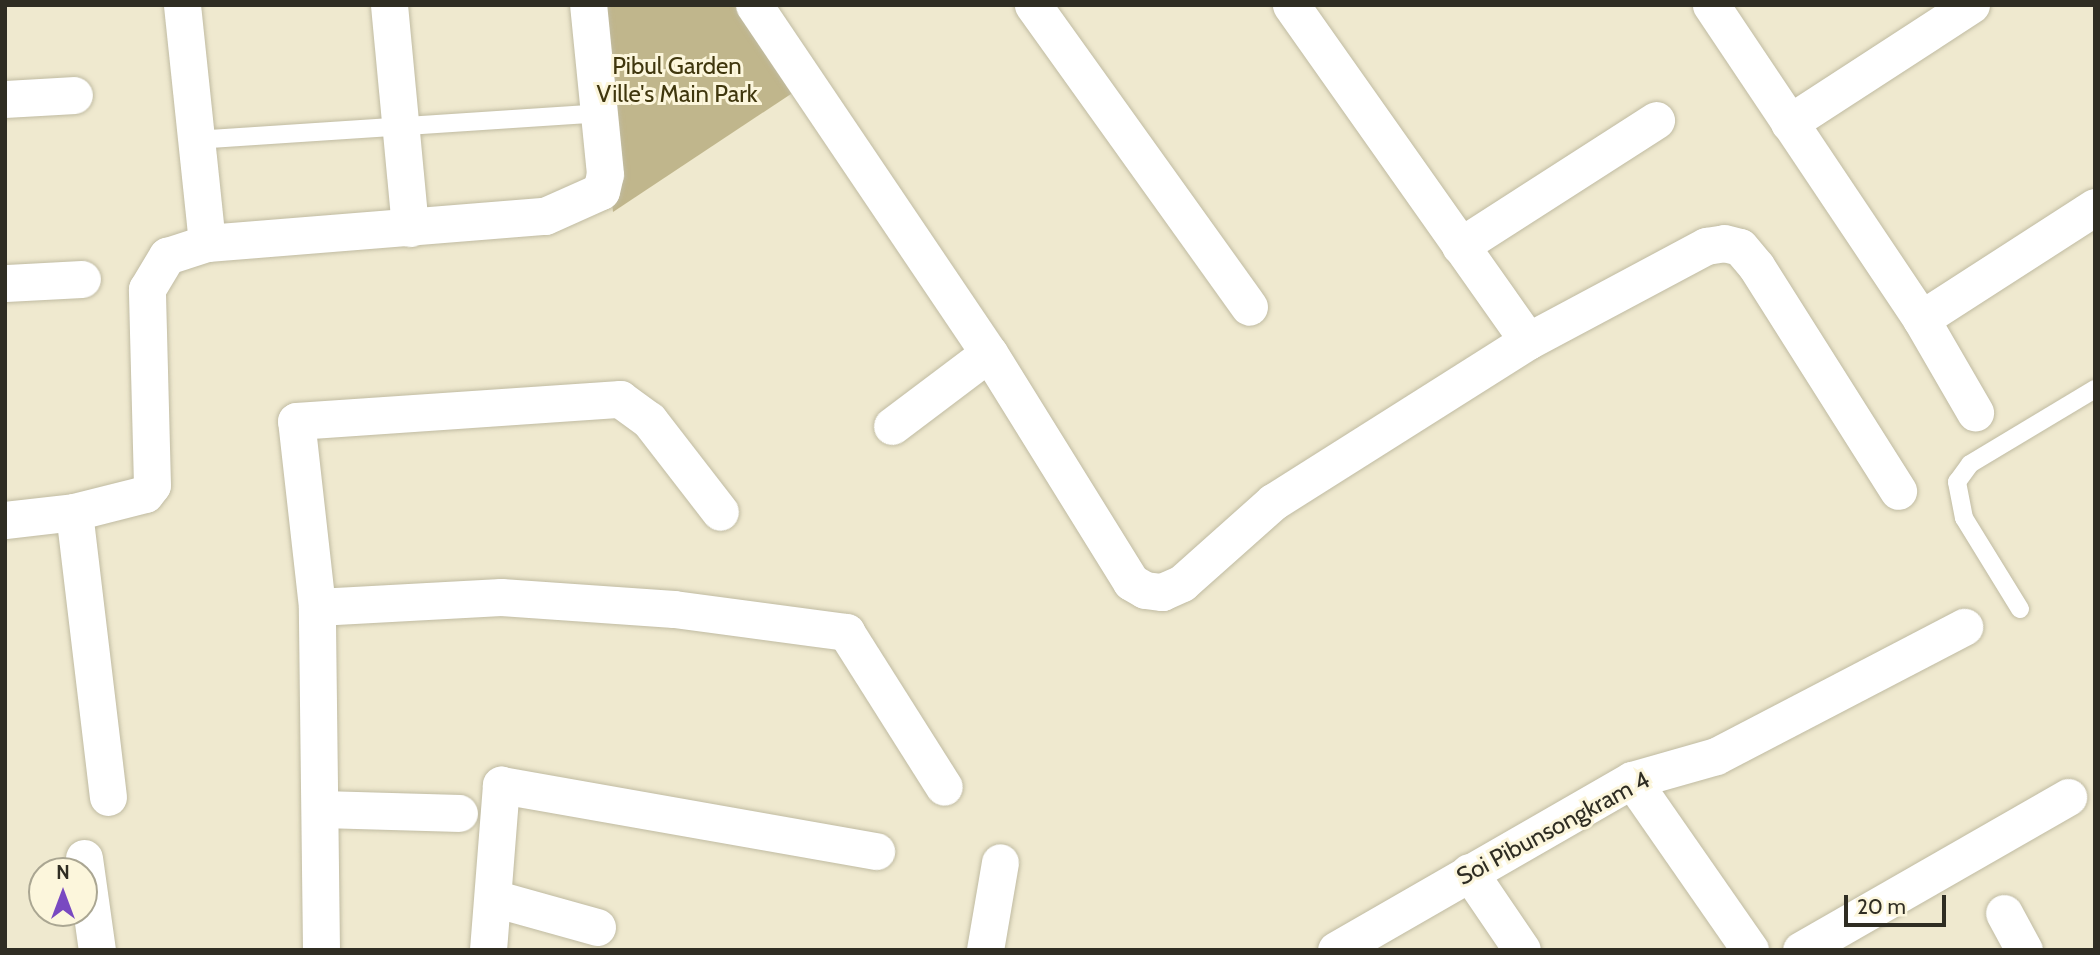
<!DOCTYPE html>
<style>
body{margin:0}
#map{position:relative;width:2100px;height:955px;overflow:hidden;background:#efe9cf;font-family:Cabin,sans-serif}
div>[style]{position:absolute}
[style*='--x']{left:calc(var(--x)*1px);top:calc(var(--y)*1px);width:calc(var(--w)*1px);rotate:calc(var(--a)*1deg)}
.green>*{inset:0;background:#c0b68c}
.roads{filter:drop-shadow(0 0 2px #c0bba2) drop-shadow(0 0 2px #c0bba2)}
.service>*{height:18px;margin:-9px;padding:0 9px;transform-origin:9px;border-radius:9px;background:#fff}
.minor>*{height:37px;margin:-18.5px;padding:0 18.5px;transform-origin:18.5px;border-radius:18.5px;background:#fff}
span{translate:-50% -50%;white-space:nowrap;text-align:center;line-height:1.15;-webkit-text-stroke:6px #fcf6dc;paint-order:stroke}
.park-label{font-size:24px;color:#40370e}
.street-label{font-size:24px;color:#2f2d23}
.frame{position:absolute;inset:0;border:7px solid #2f2d23;pointer-events:none}
.north{position:absolute;left:28px;top:857px;width:70px;height:70px;box-sizing:border-box;background:#fcf6dc;border:2px solid #aaa692;border-radius:50%;rotate:0deg;font-size:19px;font-weight:700;line-height:28px;text-align:center;color:#2f2d23}
.north::after{content:'';display:block;margin:auto;width:24px;height:32px;background:#7949c1;clip-path:polygon(50% 0,100% 100%,50% 72%,0 100%)}
.scale{position:absolute;left:1844px;top:895px;width:102px;height:32px;box-sizing:border-box;border:4px solid #2f2d23;border-top:0;padding-left:9px;font-size:21px;line-height:24px;white-space:nowrap;color:#2f2d23;-webkit-text-stroke:5px #fcf6dc;paint-order:stroke}
</style>
<div id="map">
<div class="green">
<i style="clip-path:polygon(604px 5px,757px 5px,812px 80px,613px 212px,594px 12px)"></i>
</div>
<div class="roads">
<div class="service">
<i style="--x:196;--y:140;--w:403;--a:-3.8"></i>
<i style="--x:2020;--y:609;--w:107;--a:-121.6"></i>
<i style="--x:1964;--y:518;--w:37;--a:-101"></i>
<i style="--x:1957;--y:482;--w:22;--a:-54"></i>
<i style="--x:1970;--y:464;--w:146;--a:-31"></i>
</div>
<div class="minor">
<i style="--x:182;--y:5;--w:239;--a:84"></i>
<i style="--x:389;--y:5;--w:224;--a:84.6"></i>
<i style="--x:754;--y:5;--w:420;--a:56"></i>
<i style="--x:989;--y:353;--w:269;--a:58.2"></i>
<i style="--x:1131;--y:582;--w:16;--a:30"></i>
<i style="--x:1145;--y:590;--w:17;--a:7"></i>
<i style="--x:1162;--y:592;--w:22;--a:-24"></i>
<i style="--x:1182;--y:583;--w:122;--a:-41.7"></i>
<i style="--x:1273;--y:502;--w:302;--a:-32.3"></i>
<i style="--x:1528;--y:341;--w:202;--a:-28.1"></i>
<i style="--x:1706;--y:246;--w:18;--a:-9"></i>
<i style="--x:1724;--y:243;--w:16;--a:14"></i>
<i style="--x:1740;--y:247;--w:25;--a:50"></i>
<i style="--x:1756;--y:266;--w:266;--a:57.7"></i>
<i style="--x:1033;--y:5;--w:371;--a:54.4"></i>
<i style="--x:1291;--y:5;--w:411;--a:54.8"></i>
<i style="--x:1711;--y:5;--w:378;--a:56.2"></i>
<i style="--x:1921;--y:319;--w:108;--a:59.9"></i>
<i style="--x:5;--y:99;--w:69;--a:-3.3"></i>
<i style="--x:1789;--y:123;--w:217;--a:-33"></i>
<i style="--x:1460;--y:246;--w:233;--a:-32.7"></i>
<i style="--x:5;--y:283;--w:77;--a:-3"></i>
<i style="--x:1921;--y:319;--w:207;--a:-32.8"></i>
<i style="--x:892;--y:426;--w:121;--a:-37"></i>
<i style="--x:74;--y:512;--w:287;--a:83.2"></i>
<i style="--x:5;--y:520;--w:69;--a:-6.6"></i>
<i style="--x:74;--y:512;--w:73;--a:-14.2"></i>
<i style="--x:145;--y:494;--w:11;--a:-52"></i>
<i style="--x:152;--y:485;--w:196;--a:-91.5"></i>
<i style="--x:147;--y:289;--w:39;--a:-59"></i>
<i style="--x:167;--y:256;--w:42;--a:-18"></i>
<i style="--x:207;--y:243;--w:339;--a:-4.6"></i>
<i style="--x:545;--y:216;--w:61;--a:-24.1"></i>
<i style="--x:601;--y:191;--w:17;--a:-77"></i>
<i style="--x:605;--y:174;--w:170;--a:-95.7"></i>
<i style="--x:317;--y:607;--w:184;--a:-3.1"></i>
<i style="--x:501;--y:597;--w:173;--a:4"></i>
<i style="--x:674;--y:609;--w:174;--a:7.6"></i>
<i style="--x:846;--y:632;--w:183;--a:57.7"></i>
<i style="--x:1632;--y:780;--w:207;--a:55.2"></i>
<i style="--x:323;--y:809;--w:136;--a:1.7"></i>
<i style="--x:84;--y:858;--w:93;--a:82"></i>
<i style="--x:1469;--y:872;--w:94;--a:55.8"></i>
<i style="--x:493;--y:898;--w:108;--a:15.6"></i>
<i style="--x:2004;--y:913;--w:42;--a:61.6"></i>
<i style="--x:321;--y:950;--w:343;--a:-90.7"></i>
<i style="--x:317;--y:607;--w:187;--a:-96.4"></i>
<i style="--x:296;--y:421;--w:325;--a:-3.9"></i>
<i style="--x:620;--y:399;--w:36;--a:36"></i>
<i style="--x:649;--y:420;--w:116;--a:52.3"></i>
<i style="--x:488;--y:950;--w:166;--a:-85.5"></i>
<i style="--x:501;--y:785;--w:381;--a:10"></i>
<i style="--x:985;--y:950;--w:89;--a:-80.3"></i>
<i style="--x:1336;--y:950;--w:341;--a:-29.9"></i>
<i style="--x:1632;--y:780;--w:87;--a:-15.9"></i>
<i style="--x:1716;--y:756;--w:280;--a:-27.5"></i>
<i style="--x:1801;--y:950;--w:308;--a:-29.8"></i>
</div>
</div>
<div class="park-label">
<span style="left:677px;top:80px">Pibul Garden<br>Ville's Main Park</span>
</div>
<div class="street-label">
<span style="left:1553px;top:828px;rotate:-28deg">Soi Pibunsongkram 4</span>
</div>
<div class="frame"></div>
<div class="north">N</div>
<div class="scale">20 m</div>
</div>
